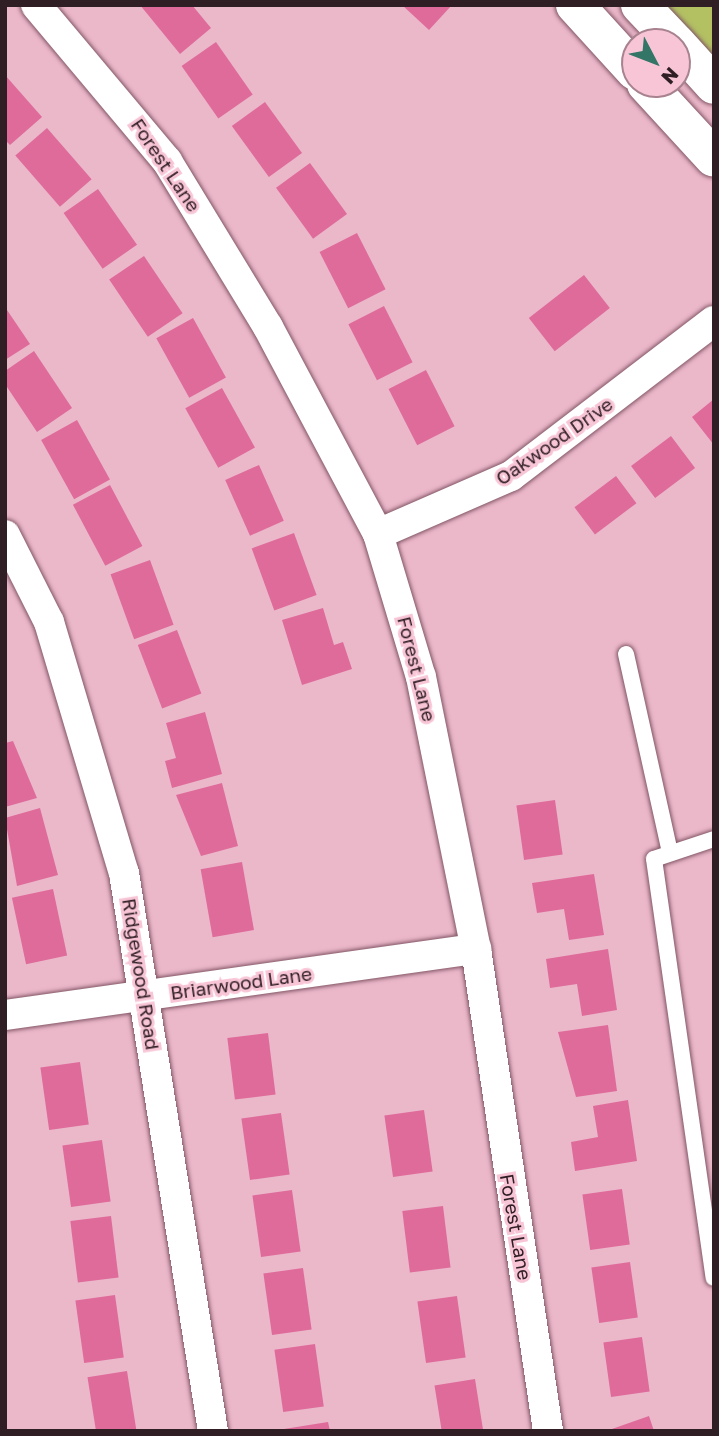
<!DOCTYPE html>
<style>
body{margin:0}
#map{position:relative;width:719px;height:1436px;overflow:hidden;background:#ebb8ca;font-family:"Golos Text",sans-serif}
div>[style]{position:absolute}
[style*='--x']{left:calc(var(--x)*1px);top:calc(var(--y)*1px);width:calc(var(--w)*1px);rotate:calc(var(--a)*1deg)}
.green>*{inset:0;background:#b3c163}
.building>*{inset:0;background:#df6b9b;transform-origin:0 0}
.roads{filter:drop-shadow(0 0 2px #825666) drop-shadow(0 0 2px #825666)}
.service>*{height:16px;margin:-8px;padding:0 8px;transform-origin:8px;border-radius:8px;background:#fff}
.minor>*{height:30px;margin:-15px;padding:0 15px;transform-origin:15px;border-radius:15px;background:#fff}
.secondary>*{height:38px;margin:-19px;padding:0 19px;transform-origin:19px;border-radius:19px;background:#fff}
span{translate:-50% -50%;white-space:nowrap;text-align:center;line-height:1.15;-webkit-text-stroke:6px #f8c5d6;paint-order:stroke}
.street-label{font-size:19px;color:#301e25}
.frame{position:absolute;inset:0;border:7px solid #301e25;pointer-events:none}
.north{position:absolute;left:621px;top:28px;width:70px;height:70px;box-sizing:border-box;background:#f8c5d6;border:2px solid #a8828f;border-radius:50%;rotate:132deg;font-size:19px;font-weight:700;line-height:28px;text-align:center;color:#301e25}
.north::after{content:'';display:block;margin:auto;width:24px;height:32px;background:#337566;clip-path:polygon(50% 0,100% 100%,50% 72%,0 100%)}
</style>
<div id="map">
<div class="green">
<i style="clip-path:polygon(643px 5px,714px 5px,714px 85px)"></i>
</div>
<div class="building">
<i style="clip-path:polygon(140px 5px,192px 5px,211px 28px,180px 54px)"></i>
<i style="clip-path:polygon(402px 5px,452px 5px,429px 30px)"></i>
<i style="left:216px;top:42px;width:64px;height:42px;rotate:55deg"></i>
<i style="clip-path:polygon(5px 75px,42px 117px,10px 145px,5px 140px)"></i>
<i style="left:265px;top:102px;width:63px;height:41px;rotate:54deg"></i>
<i style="left:47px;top:128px;width:68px;height:42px;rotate:49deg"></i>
<i style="left:310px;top:163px;width:63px;height:42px;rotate:54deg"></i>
<i style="left:98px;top:189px;width:68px;height:42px;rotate:55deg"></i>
<i style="left:357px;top:233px;width:63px;height:42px;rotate:63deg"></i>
<i style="left:144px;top:256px;width:69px;height:42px;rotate:56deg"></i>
<i style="left:584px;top:275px;width:42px;height:70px;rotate:52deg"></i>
<i style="left:384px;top:306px;width:63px;height:40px;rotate:63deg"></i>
<i style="clip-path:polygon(5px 307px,30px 344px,5px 360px)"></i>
<i style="left:193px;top:318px;width:68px;height:42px;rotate:61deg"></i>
<i style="clip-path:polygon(34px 351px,72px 408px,37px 432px,5px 384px,5px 371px)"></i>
<i style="left:426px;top:370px;width:63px;height:42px;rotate:63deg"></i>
<i style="left:222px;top:388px;width:68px;height:42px;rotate:61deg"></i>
<i style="clip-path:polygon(714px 399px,714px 445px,692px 417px)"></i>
<i style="left:77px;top:420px;width:68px;height:41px;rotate:61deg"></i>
<i style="left:671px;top:436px;width:40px;height:50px;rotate:53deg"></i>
<i style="left:259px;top:465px;width:61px;height:37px;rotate:66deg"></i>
<i style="left:616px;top:476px;width:34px;height:52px;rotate:53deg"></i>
<i style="left:110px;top:485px;width:69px;height:42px;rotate:62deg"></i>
<i style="left:294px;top:533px;width:66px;height:45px;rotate:70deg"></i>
<i style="left:150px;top:560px;width:69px;height:42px;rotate:70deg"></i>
<i style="clip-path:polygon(323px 608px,334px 645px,343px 642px,352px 669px,302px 685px,282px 620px)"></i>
<i style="left:177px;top:630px;width:68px;height:42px;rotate:69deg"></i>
<i style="clip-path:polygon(205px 712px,222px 774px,172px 788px,165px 761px,176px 758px,166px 723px)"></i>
<i style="clip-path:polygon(13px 741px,37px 798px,5px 807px,5px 743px)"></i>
<i style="clip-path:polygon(222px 783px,238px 846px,201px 856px,176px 795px)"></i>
<i style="left:555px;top:800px;width:55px;height:39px;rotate:82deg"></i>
<i style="clip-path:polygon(40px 808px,58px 875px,17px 886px,5px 818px)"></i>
<i style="left:242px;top:862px;width:69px;height:42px;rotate:80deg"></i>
<i style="clip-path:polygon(594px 874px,604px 935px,569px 940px,564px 909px,537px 913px,532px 883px)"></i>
<i style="left:53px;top:889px;width:68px;height:42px;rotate:78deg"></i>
<i style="clip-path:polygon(608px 949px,617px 1010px,582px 1016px,577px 984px,550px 988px,546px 959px)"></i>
<i style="clip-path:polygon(608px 1025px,617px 1091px,576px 1097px,558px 1032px)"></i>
<i style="left:268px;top:1033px;width:62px;height:41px;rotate:83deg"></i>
<i style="left:80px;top:1062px;width:63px;height:40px;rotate:82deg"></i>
<i style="clip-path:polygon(628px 1100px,637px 1161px,575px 1171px,571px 1142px,598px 1137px,593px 1106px)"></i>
<i style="left:424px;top:1110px;width:62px;height:40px;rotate:82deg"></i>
<i style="left:281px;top:1113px;width:62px;height:40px;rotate:82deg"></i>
<i style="left:102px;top:1140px;width:62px;height:40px;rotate:82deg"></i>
<i style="left:622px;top:1189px;width:56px;height:40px;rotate:82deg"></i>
<i style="left:292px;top:1190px;width:62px;height:40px;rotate:82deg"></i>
<i style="left:443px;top:1206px;width:62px;height:41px;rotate:83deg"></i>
<i style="left:111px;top:1216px;width:62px;height:41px;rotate:83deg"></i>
<i style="left:630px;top:1262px;width:56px;height:39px;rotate:82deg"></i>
<i style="left:303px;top:1268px;width:62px;height:40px;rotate:82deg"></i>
<i style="left:115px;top:1295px;width:63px;height:40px;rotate:82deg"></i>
<i style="left:457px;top:1296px;width:62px;height:40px;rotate:82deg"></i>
<i style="left:642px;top:1337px;width:55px;height:39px;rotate:82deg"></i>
<i style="left:315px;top:1344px;width:63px;height:41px;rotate:82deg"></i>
<i style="left:127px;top:1371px;width:61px;height:40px;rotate:81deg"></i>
<i style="left:475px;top:1379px;width:53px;height:41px;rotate:81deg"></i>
<i style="clip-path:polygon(649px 1416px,654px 1431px,610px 1431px,609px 1430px)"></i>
<i style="clip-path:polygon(328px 1422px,330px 1431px,285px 1431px,284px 1429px)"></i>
</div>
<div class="roads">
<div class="service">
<i style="--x:626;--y:654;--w:203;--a:77.5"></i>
<i style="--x:714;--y:839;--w:63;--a:161.6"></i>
<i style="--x:654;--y:859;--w:423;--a:81.9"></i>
</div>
<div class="minor">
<i style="--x:36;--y:5;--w:204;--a:50"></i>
<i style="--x:167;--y:161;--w:194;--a:58.7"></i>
<i style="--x:268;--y:327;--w:234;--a:62"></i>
<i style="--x:378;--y:534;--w:149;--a:73.3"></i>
<i style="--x:421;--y:677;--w:278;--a:78.6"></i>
<i style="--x:476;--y:949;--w:487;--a:81.5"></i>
<i style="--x:378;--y:534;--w:145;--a:-23.6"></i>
<i style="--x:511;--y:476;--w:255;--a:-37.4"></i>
<i style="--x:5;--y:535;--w:97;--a:63.2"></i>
<i style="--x:49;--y:622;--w:262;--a:73.4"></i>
<i style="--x:124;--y:873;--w:565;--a:80.94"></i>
<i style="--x:5;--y:1015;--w:476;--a:-8"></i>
</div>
<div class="secondary">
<i style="--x:575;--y:5;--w:89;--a:47.7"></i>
<i style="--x:640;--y:5;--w:51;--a:46.6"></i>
<i style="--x:677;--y:44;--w:55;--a:47.9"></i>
<i style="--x:646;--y:84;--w:100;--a:47.4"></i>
</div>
</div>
<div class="street-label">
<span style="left:166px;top:165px;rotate:56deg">Forest Lane</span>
<span style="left:554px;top:441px;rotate:-35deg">Oakwood Drive</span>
<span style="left:417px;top:669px;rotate:76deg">Forest Lane</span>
<span style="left:141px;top:974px;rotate:81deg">Ridgewood Road</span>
<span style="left:241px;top:983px;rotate:-8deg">Briarwood Lane</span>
<span style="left:516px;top:1227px;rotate:80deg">Forest Lane</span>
</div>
<div class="frame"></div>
<div class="north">N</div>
</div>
